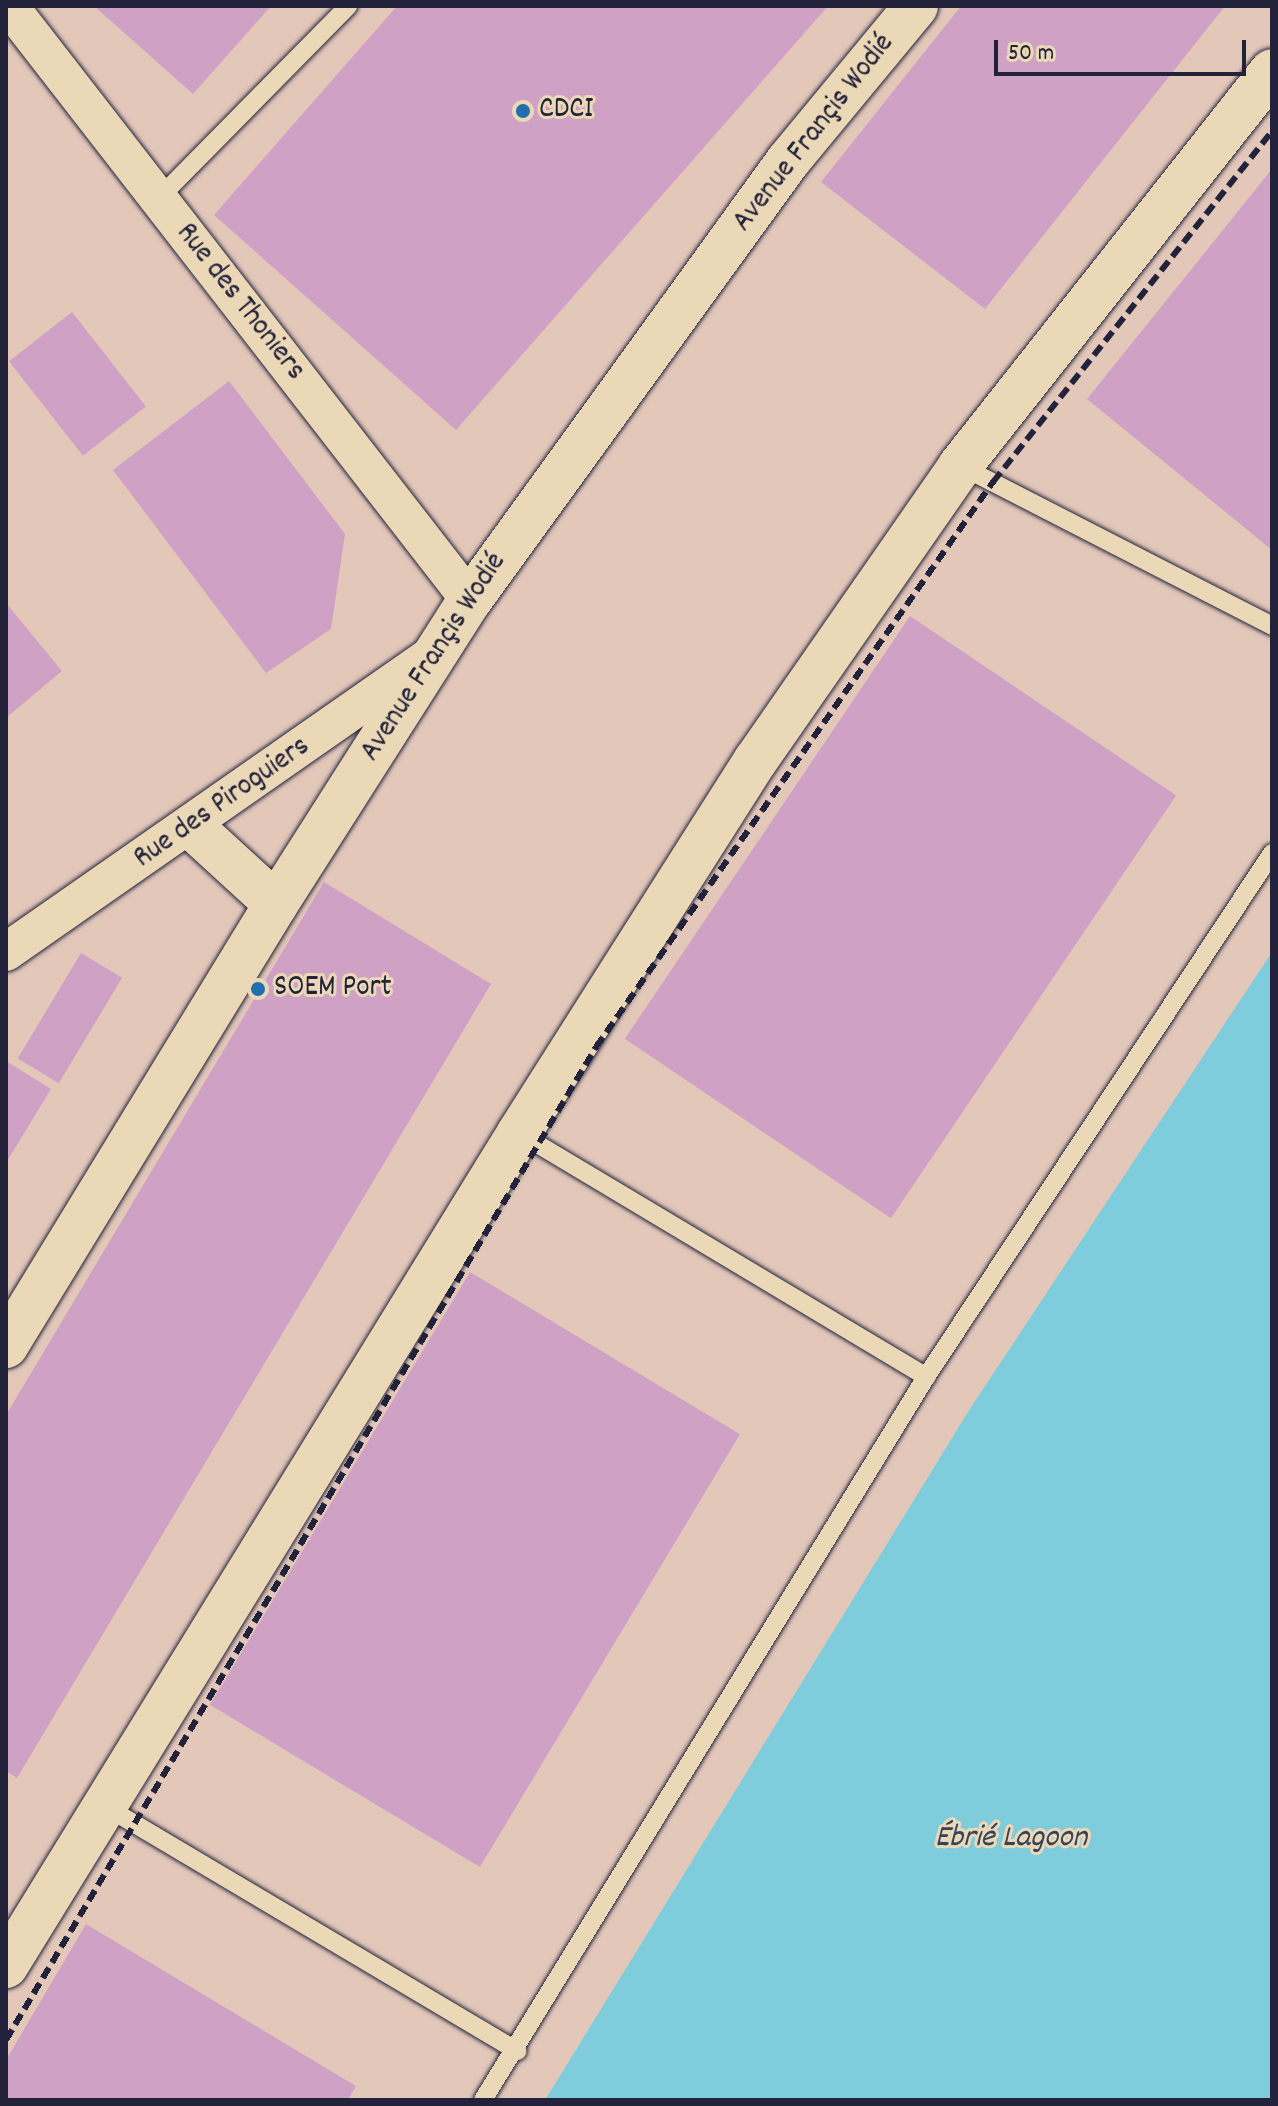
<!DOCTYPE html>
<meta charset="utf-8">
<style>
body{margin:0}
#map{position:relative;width:1278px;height:2106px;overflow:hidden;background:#ebd8b6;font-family:Dekko,sans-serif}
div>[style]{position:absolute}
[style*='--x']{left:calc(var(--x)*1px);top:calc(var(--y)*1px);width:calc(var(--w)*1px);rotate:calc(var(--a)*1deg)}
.built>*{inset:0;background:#e3c8ba}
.water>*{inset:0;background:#7fccdd}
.building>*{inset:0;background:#cfa2c5;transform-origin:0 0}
.roads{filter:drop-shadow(0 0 2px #22223b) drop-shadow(0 0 2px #22223b)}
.lane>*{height:18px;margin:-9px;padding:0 9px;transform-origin:9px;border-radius:9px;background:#ebd8b6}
.street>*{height:38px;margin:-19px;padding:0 19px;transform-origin:19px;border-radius:19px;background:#ebd8b6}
.secondary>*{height:44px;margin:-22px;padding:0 22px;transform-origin:22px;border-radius:22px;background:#ebd8b6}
.rail>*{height:6px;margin-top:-3px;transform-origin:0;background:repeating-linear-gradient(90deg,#22223b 0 12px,transparent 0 18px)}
.dots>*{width:22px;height:22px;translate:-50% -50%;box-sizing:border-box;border:4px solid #ebd8b6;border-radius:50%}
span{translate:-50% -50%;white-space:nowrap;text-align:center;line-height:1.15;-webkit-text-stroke:6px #ebd8b6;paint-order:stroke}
.poi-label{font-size:30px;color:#22223b}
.left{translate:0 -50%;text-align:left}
.street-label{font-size:30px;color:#22223b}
.water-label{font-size:32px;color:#35445b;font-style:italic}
.frame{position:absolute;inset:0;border:8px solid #22223b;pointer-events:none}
.scale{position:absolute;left:994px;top:40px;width:252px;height:36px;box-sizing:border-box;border:4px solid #22223b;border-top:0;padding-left:10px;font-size:24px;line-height:28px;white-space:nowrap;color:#22223b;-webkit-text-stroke:6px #ebd8b6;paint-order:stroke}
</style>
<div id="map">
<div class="built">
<i style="clip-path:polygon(6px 6px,1272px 6px,1272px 952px,971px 1407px,545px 2100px,6px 2100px)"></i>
</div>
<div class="water">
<i style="clip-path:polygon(1272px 952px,1272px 2100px,545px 2100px,971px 1407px)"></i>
</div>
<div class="building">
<i style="clip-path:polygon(94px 6px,271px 6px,193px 94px)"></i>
<i style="clip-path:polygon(397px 6px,828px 6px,456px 430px,214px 215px)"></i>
<i style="clip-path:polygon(961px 6px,1225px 6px,985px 309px,821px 182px)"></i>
<i style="clip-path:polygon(1272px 169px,1272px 550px,1087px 399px)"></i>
<i style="left:72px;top:312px;width:120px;height:80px;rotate:52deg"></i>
<i style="clip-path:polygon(229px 381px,345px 534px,331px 629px,266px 673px,113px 470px)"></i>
<i style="clip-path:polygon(6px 603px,62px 671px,6px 718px)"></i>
<i style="left:910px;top:616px;width:321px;height:510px;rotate:34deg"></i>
<i style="clip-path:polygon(324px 882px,491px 984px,17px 1778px,6px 1771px,6px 1415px)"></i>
<i style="left:81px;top:953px;width:48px;height:123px;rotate:31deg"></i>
<i style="clip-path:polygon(6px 1061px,51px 1089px,6px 1163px)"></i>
<i style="left:470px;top:1272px;width:315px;height:505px;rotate:31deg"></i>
<i style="clip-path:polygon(86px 1924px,356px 2086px,348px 2100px,6px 2100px,6px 2060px)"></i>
</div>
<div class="roads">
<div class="lane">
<i style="--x:158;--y:199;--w:271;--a:-45.4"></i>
<i style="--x:961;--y:466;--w:350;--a:27.2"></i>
<i style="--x:519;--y:1133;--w:475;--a:30.9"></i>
<i style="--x:103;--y:1805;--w:482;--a:30.7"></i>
<i style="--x:483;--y:2100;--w:848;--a:-58.5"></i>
<i style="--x:926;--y:1377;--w:628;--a:-56.56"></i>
</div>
<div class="street">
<i style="--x:9;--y:6;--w:752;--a:52.19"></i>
<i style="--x:6;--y:952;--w:523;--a:-34.88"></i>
</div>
<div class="secondary">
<i style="--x:192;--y:827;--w:114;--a:42.5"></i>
<i style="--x:6;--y:1346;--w:518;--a:-58.58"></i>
<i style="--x:276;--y:904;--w:361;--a:-57.5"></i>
<i style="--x:470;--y:600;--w:542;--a:-54.08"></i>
<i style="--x:788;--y:161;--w:201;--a:-50.4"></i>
<i style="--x:6;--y:1966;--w:978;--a:-58.37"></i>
<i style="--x:519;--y:1133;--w:442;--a:-57.6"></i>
<i style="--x:756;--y:760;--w:358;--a:-55.2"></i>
<i style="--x:960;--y:466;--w:503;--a:-51.7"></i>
</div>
</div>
<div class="rail">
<i style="--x:6;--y:2040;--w:1155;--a:-59.28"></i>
<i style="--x:596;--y:1047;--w:691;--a:-54.91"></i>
<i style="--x:993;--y:482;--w:448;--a:-51.5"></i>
</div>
<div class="dots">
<i style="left:523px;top:111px;background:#1f6fb2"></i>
<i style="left:258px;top:989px;background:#1f6fb2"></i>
</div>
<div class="poi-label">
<span class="left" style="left:539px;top:111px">CDCI</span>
<span class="left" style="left:274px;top:989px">SOEM Port</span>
</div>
<div class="street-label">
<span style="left:815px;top:134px;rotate:-52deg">Avenue Françis Wodié</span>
<span style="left:239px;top:303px;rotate:52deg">Rue des Thoniers</span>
<span style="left:435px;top:658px;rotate:-57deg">Avenue Françis Wodié</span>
<span style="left:223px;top:804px;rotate:-35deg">Rue des Piroguiers</span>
</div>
<div class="water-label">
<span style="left:1011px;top:1839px">Ébrié Lagoon</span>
</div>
<div class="frame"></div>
<div class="scale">50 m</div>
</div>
